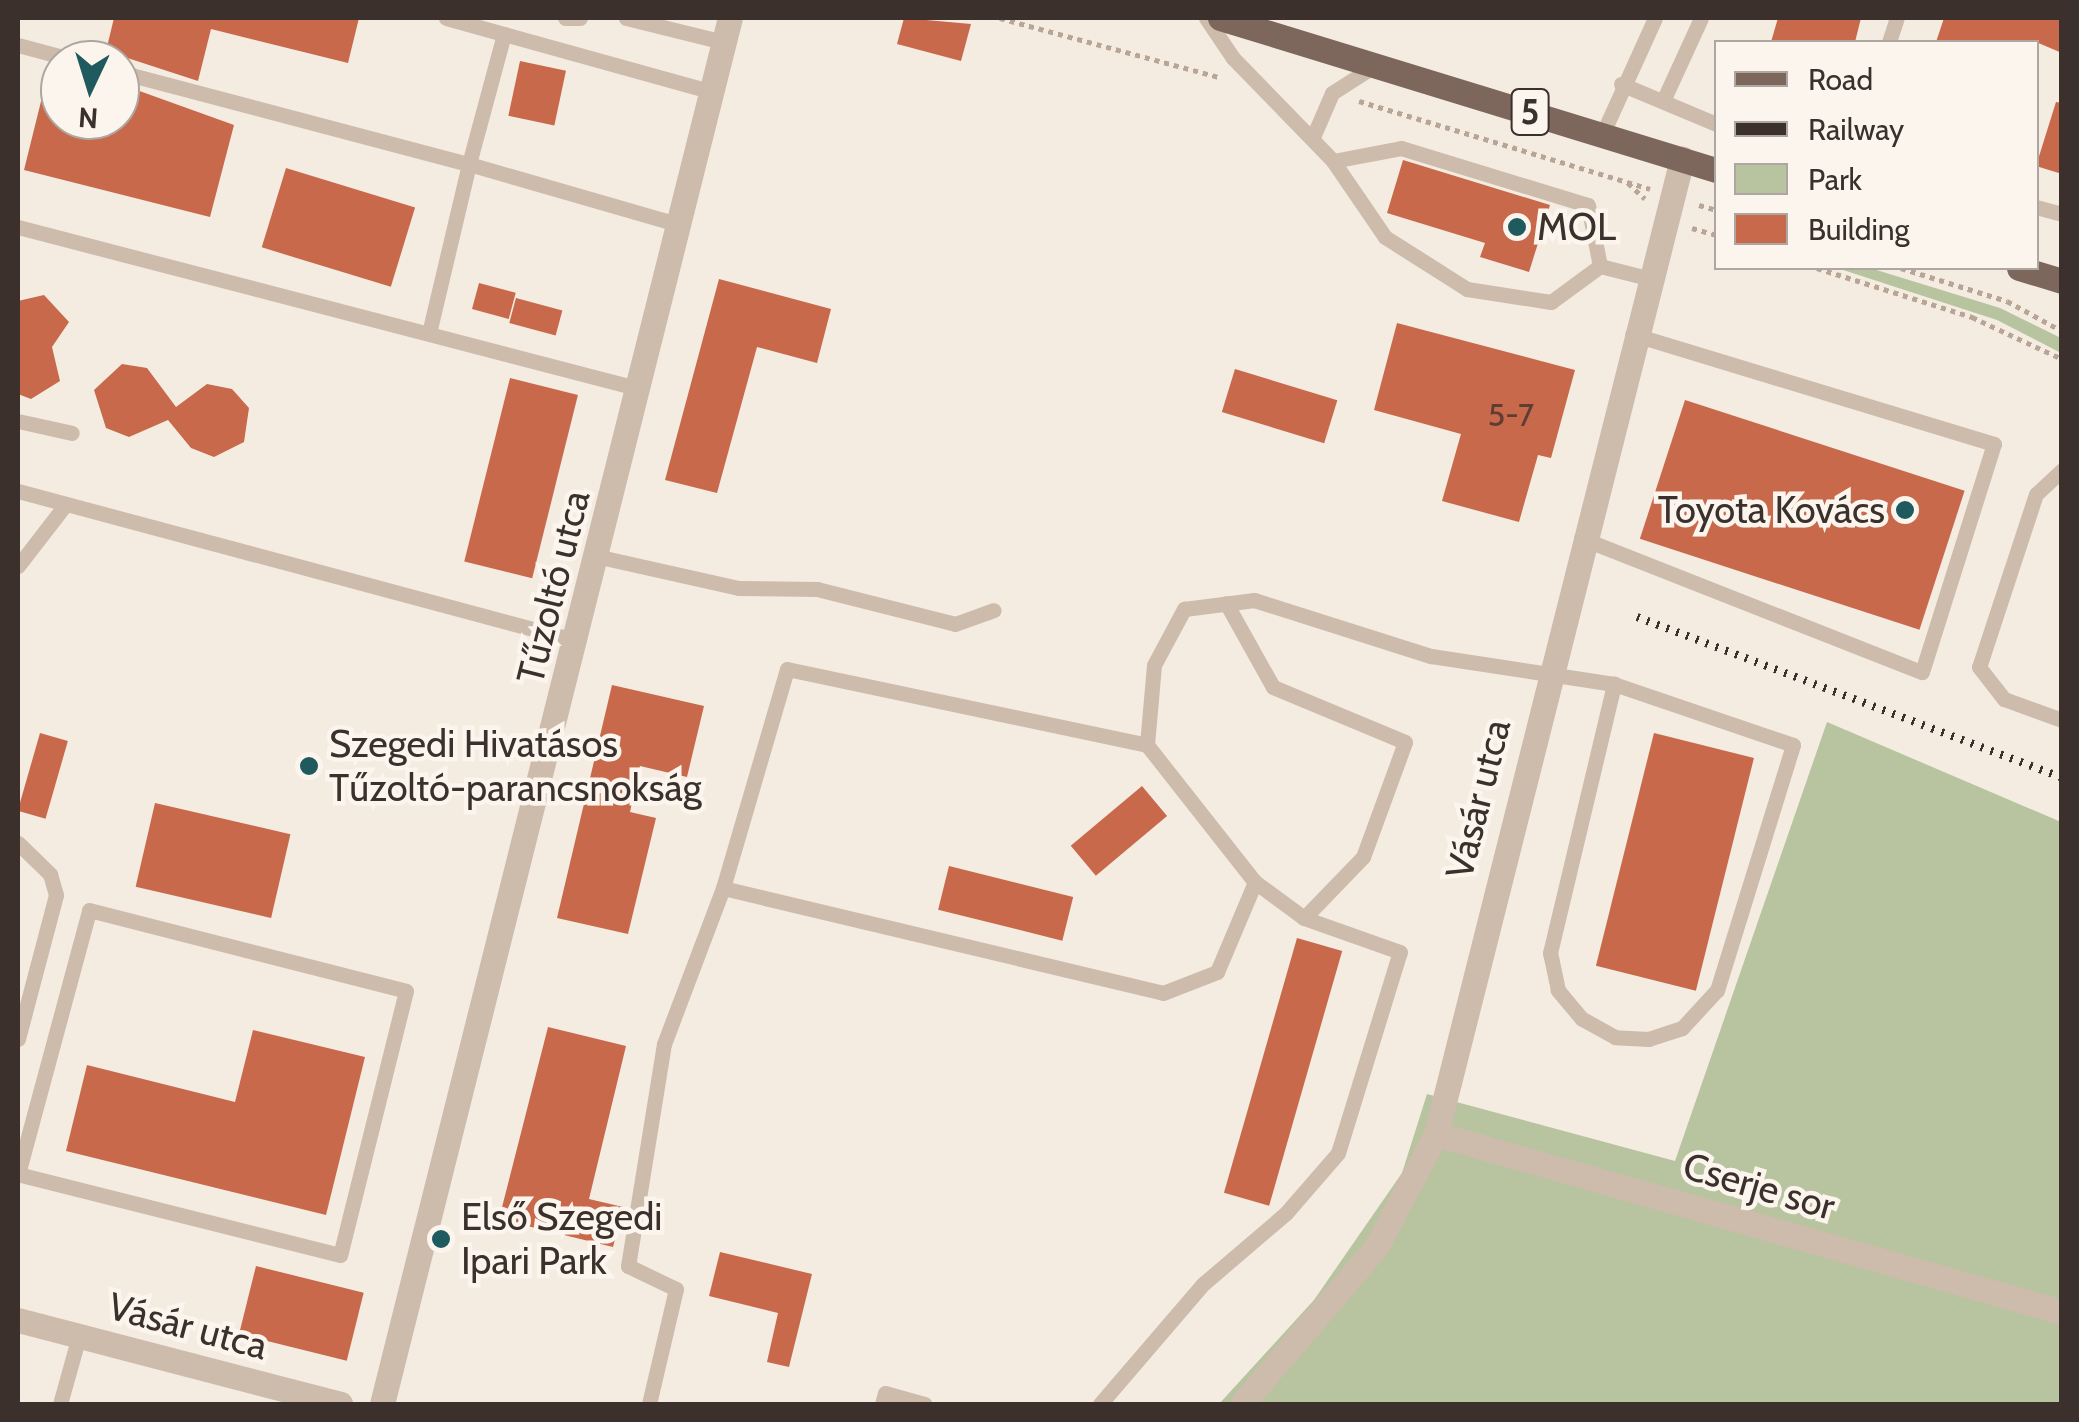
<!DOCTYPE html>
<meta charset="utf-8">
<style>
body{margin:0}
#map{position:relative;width:2079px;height:1422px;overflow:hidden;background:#f4ebe1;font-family:Cabin,sans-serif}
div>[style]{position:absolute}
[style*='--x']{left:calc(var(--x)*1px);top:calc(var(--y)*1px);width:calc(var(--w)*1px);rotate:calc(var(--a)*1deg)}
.green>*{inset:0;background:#b8c4a0}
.building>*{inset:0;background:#c8694b;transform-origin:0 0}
.path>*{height:5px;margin-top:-2.5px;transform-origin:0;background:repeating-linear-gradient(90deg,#b9a596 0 5px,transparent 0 10px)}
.service>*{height:15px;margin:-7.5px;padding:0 7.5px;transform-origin:7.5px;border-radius:7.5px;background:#cdbbac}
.minor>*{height:25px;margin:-12.5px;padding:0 12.5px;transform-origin:12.5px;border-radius:12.5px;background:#cdbbac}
.primary>*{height:25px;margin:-12.5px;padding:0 12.5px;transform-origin:12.5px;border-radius:12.5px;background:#7d675c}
.rail>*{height:8px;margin-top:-4px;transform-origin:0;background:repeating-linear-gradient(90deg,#3b302b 0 2.5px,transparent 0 10.5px)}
.dots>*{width:28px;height:28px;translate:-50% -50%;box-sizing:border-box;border:5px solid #fbf5ee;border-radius:50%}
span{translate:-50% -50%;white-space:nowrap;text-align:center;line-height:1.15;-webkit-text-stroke:9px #fbf5ee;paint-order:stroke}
.number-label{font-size:32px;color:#5e3e33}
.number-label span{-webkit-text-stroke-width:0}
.shield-label span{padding:2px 8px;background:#fbf5ee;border:2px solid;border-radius:8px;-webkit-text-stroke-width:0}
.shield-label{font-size:35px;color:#3b302b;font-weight:700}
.poi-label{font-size:38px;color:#3b302b}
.left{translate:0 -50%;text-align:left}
.right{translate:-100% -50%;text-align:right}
.street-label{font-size:38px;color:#3b302b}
.frame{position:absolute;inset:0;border:20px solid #3b302b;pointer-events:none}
.legend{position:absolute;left:1714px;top:40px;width:325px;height:230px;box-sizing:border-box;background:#fbf5ee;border:2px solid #aea6a0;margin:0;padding:12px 18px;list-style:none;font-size:30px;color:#3b302b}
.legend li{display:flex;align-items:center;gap:20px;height:50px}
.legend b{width:50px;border:2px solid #aea6a0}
.north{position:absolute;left:40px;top:40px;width:100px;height:100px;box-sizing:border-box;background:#fbf5ee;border:2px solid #aea6a0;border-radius:50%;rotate:184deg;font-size:28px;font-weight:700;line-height:40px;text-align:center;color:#3b302b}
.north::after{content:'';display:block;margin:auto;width:35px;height:45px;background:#1f5a5e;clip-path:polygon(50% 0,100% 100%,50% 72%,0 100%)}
</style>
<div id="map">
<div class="green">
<i style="clip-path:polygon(1837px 268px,1870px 268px,2000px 308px,2061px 338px,2061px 353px,1997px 320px)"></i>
<i style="clip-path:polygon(1827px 722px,2061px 822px,2061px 1404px,1219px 1404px,1314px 1300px,1402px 1173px,1427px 1094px,1675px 1161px)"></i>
</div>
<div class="building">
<i style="clip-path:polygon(114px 18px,359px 18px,348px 63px,211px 29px,198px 81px,106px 51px)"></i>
<i style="clip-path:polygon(904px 18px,971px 24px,961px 61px,897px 44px)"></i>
<i style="clip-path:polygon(1778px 18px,1861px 18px,1855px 42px,1771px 42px)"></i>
<i style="clip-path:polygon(1944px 18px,2062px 18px,2062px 53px,2036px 42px,1936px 42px)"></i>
<i style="left:520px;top:61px;width:47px;height:56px;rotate:12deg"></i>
<i style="clip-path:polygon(50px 65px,60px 68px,60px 120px,120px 120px,120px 84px,234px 125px,210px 217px,24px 170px)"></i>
<i style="clip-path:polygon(2056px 102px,2062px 103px,2062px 174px,2036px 166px)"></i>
<i style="clip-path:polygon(1403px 160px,1550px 205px,1529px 272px,1480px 257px,1485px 243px,1387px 213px)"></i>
<i style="left:286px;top:168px;width:135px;height:83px;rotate:17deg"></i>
<i style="clip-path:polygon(719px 279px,831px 309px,817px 363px,757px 347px,717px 493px,665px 480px)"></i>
<i style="left:479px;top:283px;width:38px;height:27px;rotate:15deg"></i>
<i style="clip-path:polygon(44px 295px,69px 322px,52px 347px,60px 381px,31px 399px,18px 394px,18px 301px)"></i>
<i style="left:516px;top:298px;width:48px;height:26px;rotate:15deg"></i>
<i style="clip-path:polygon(1397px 323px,1575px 370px,1551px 458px,1538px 455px,1519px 522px,1442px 501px,1461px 434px,1374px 410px)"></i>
<i style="clip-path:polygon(122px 364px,147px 368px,176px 407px,207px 384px,232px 389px,249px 408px,244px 442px,214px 457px,191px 448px,168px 420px,129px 437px,106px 428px,94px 390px)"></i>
<i style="left:1235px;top:369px;width:107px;height:45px;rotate:17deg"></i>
<i style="left:510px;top:378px;width:70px;height:189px;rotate:14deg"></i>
<i style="left:1685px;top:400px;width:294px;height:146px;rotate:18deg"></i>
<i style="clip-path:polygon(612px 685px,704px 706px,687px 777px,640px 766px,630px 812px,656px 818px,628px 934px,557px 918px)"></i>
<i style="left:40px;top:733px;width:29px;height:81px;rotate:16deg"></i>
<i style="left:1654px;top:733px;width:103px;height:240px;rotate:14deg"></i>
<i style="left:1142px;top:786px;width:39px;height:93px;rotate:50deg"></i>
<i style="left:155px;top:803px;width:139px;height:86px;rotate:13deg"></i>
<i style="left:949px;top:866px;width:128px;height:45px;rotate:14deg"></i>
<i style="left:1297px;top:938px;width:47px;height:265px;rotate:16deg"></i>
<i style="clip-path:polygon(548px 1027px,626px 1046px,589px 1199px,623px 1207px,613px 1247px,499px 1219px)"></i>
<i style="clip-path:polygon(253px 1030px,365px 1057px,326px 1215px,66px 1151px,87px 1065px,235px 1102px)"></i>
<i style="clip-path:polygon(720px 1252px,812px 1274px,789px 1367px,767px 1362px,778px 1313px,709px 1296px)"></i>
<i style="left:256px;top:1266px;width:111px;height:70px;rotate:14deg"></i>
</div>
<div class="path">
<i style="--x:1000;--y:18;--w:226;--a:15.1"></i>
<i style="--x:1359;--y:101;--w:304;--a:16.8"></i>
<i style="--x:1628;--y:183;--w:23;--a:43"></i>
<i style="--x:1699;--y:205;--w:18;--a:16"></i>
<i style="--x:1692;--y:228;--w:25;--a:16"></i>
<i style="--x:1817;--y:268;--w:163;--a:17.5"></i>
<i style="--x:1972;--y:317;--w:99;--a:25"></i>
<i style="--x:1901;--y:268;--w:111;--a:17.3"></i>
<i style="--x:2007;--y:301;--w:63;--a:28.6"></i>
</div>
<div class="service">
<i style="--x:446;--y:18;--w:276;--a:15.5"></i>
<i style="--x:565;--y:18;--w:15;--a:0"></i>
<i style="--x:626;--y:18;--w:101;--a:13.8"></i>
<i style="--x:1206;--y:18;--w:48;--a:56"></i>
<i style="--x:1233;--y:58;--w:144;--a:45.8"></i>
<i style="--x:1333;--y:161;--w:69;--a:-10.8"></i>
<i style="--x:1401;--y:148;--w:195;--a:17"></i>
<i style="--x:1588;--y:205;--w:62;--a:78.9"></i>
<i style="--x:1600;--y:266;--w:49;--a:14.3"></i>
<i style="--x:504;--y:34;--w:135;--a:105.1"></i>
<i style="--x:469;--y:164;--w:220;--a:16.1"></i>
<i style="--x:1889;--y:42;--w:25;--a:-72"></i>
<i style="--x:18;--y:45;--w:58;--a:15"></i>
<i style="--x:120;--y:72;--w:361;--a:14.8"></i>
<i style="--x:469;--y:164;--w:174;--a:103.3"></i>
<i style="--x:1621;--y:84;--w:103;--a:22.8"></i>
<i style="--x:1663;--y:101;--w:91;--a:-65.4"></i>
<i style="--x:1602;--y:135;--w:128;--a:-65.6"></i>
<i style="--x:1313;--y:137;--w:48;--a:-66.6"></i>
<i style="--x:1332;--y:93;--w:50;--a:-32.7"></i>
<i style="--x:1333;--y:161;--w:92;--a:55.6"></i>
<i style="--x:1385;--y:237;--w:97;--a:32.4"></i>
<i style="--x:1467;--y:289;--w:85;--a:8.8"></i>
<i style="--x:1551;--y:302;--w:61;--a:-36.3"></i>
<i style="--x:2036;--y:207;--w:27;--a:15"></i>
<i style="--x:18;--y:227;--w:643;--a:14.6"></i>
<i style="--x:18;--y:421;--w:55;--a:12.5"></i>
<i style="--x:2062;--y:470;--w:35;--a:137"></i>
<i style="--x:2036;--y:494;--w:182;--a:108.2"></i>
<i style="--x:1979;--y:667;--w:41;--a:52"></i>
<i style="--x:2004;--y:699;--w:62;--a:19.9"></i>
<i style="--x:18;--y:491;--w:580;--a:15"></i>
<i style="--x:1581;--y:538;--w:366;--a:21.5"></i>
<i style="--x:1922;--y:672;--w:239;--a:-72.5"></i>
<i style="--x:1994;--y:444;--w:378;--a:-163.1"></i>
<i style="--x:600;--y:557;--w:142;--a:12.6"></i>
<i style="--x:739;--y:588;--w:78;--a:0.7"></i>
<i style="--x:817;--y:589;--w:142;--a:14.2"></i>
<i style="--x:955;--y:624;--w:41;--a:-19.7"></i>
<i style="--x:18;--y:566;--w:78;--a:-52.3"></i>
<i style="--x:1147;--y:745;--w:80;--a:-85"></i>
<i style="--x:1154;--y:665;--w:64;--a:-61.8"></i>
<i style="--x:1184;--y:609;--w:71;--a:-7.3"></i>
<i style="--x:1254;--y:600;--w:186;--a:17.6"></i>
<i style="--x:1431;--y:656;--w:185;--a:8.7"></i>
<i style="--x:1614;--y:684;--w:189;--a:18.8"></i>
<i style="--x:1793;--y:745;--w:257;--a:107.2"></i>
<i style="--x:1717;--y:990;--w:52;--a:132.6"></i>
<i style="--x:1682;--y:1028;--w:35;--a:162"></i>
<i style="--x:1649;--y:1039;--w:34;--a:-177"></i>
<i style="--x:1615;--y:1037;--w:38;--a:-151"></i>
<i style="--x:1582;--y:1019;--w:38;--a:-130"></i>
<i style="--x:1558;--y:990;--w:38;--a:-102"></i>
<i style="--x:1550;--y:953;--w:277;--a:-76.6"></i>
<i style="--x:18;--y:843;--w:45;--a:44.1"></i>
<i style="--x:50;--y:874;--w:22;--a:74"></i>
<i style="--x:56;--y:895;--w:149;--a:104.8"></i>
<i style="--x:723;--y:888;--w:228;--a:-73.7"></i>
<i style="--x:787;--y:669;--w:368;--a:11.9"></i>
<i style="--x:1147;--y:745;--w:174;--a:51.8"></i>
<i style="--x:89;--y:910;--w:327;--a:14.3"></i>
<i style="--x:406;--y:991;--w:272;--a:104"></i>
<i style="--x:340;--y:1255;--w:332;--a:-165.9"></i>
<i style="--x:18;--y:1174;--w:273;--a:-74.9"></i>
<i style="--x:60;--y:1404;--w:71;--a:-74.4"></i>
<i style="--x:649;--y:1404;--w:118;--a:-76.8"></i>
<i style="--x:676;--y:1289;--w:53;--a:-154.4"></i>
<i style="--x:628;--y:1266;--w:225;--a:-80.8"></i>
<i style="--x:664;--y:1044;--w:167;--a:-69.3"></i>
<i style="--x:723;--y:888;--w:452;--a:13.4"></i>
<i style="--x:1163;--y:993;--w:58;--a:-21.3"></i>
<i style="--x:1217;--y:972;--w:98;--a:-67.1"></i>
<i style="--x:1255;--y:882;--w:61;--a:36.3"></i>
<i style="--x:1304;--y:918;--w:85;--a:-46"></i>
<i style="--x:1363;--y:857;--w:122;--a:-69.9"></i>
<i style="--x:1405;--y:742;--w:143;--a:-157.4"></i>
<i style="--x:1273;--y:687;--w:96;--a:-119.2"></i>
<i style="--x:882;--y:1404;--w:11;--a:-75"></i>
<i style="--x:885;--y:1393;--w:41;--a:15.4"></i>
<i style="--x:1100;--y:1404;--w:158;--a:-49.4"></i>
<i style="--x:1203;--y:1284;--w:109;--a:-40.5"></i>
<i style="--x:1286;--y:1213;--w:79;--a:-49.1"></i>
<i style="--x:1338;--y:1153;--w:210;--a:-72.9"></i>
<i style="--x:1400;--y:952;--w:102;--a:-160.5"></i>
</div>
<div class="minor">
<i style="--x:1436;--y:1134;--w:651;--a:15.87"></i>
<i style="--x:18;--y:1320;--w:333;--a:14.6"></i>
<i style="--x:382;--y:1404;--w:1429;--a:-75.91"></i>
<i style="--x:1242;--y:1404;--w:206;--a:-49.5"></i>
<i style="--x:1376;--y:1247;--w:128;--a:-62"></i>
<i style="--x:1436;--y:1134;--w:1006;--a:-75.84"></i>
</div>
<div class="primary">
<i style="--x:1220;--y:18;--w:519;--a:17.04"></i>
<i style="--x:2019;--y:268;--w:45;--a:16.8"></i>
</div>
<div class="rail">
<i style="--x:1637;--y:617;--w:454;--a:20.7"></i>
</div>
<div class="dots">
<i style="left:1517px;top:227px;background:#1f5a5e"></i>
<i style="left:1905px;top:510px;background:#1f5a5e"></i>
<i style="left:309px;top:766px;background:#1f5a5e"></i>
<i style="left:441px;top:1239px;background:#1f5a5e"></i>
</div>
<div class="number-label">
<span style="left:1511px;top:415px">5-7</span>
</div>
<div class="shield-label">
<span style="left:1530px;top:112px">5</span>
</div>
<div class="poi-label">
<span class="left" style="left:1537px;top:227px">MOL</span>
<span class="right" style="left:1885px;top:510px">Toyota Kovács</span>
<span class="left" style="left:329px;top:766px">Szegedi Hivatásos<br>Tűzoltó-parancsnokság</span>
<span class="left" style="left:461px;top:1239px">Első Szegedi<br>Ipari Park</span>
</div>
<div class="street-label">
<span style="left:553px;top:587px;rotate:-76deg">Tűzoltó utca</span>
<span style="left:1478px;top:799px;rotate:-76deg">Vásár utca</span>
<span style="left:1759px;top:1186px;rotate:16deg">Cserje sor</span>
<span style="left:188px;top:1326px;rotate:15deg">Vásár utca</span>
</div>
<div class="frame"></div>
<ul class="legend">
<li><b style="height:12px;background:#7d675c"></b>Road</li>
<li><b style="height:12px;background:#3b302b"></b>Railway</li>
<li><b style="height:28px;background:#b8c4a0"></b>Park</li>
<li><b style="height:28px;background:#c8694b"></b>Building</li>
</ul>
<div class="north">N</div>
</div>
